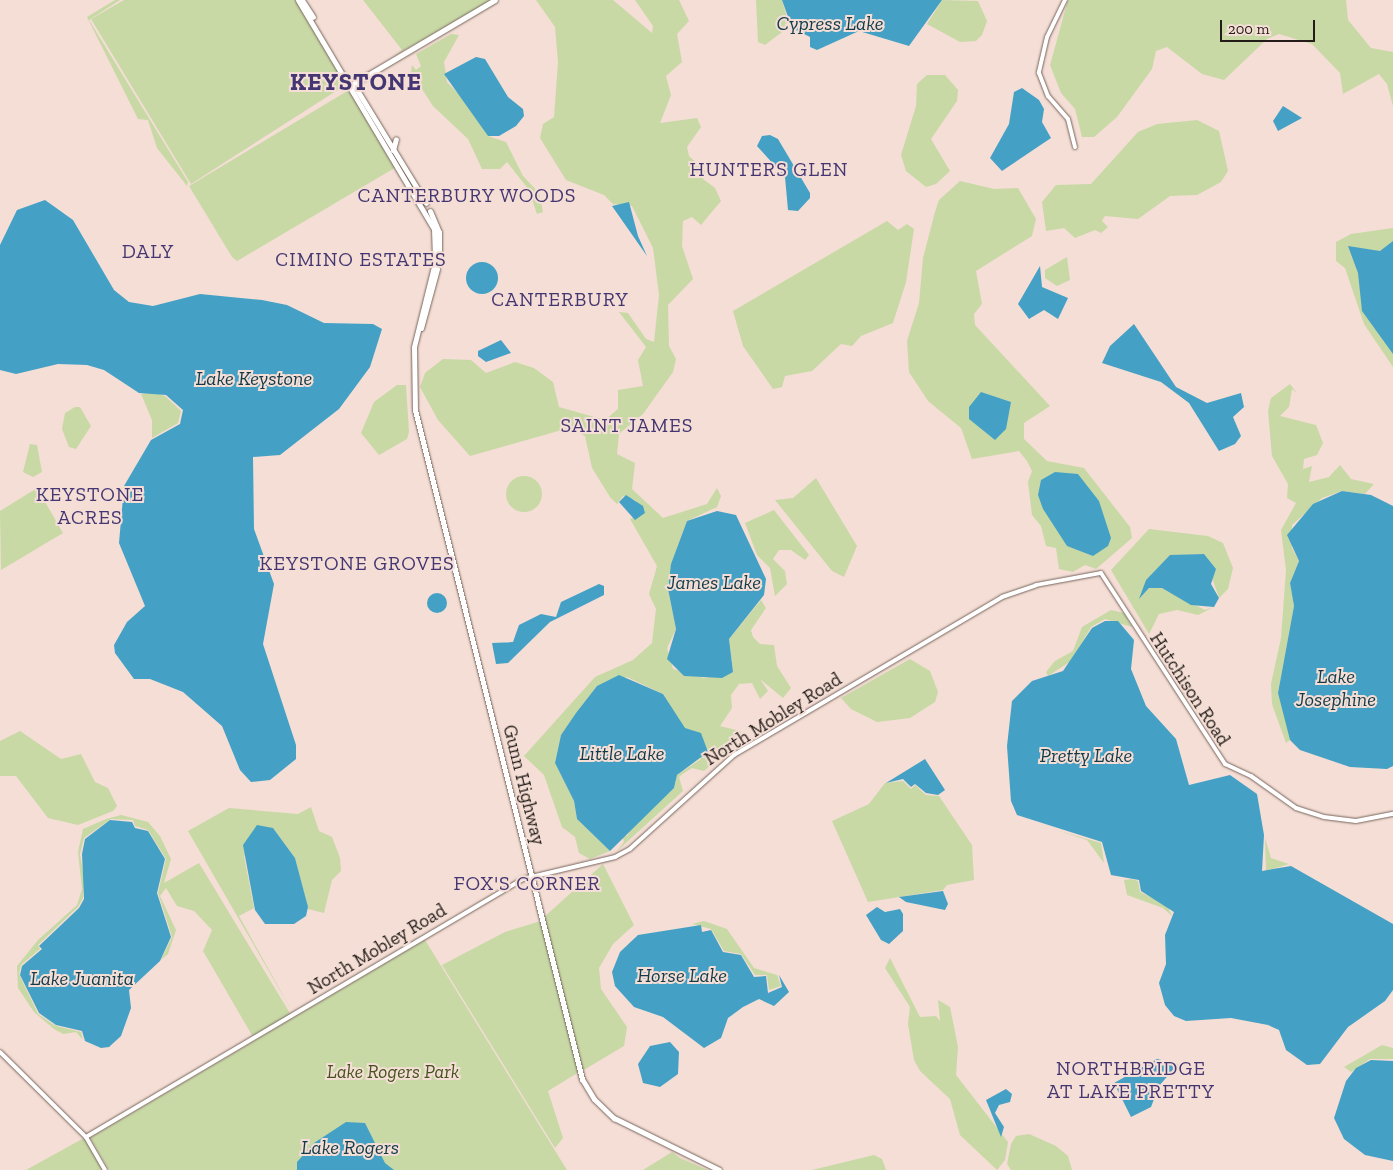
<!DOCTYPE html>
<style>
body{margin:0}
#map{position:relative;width:1393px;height:1170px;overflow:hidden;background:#f4ded5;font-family:"Zilla Slab",serif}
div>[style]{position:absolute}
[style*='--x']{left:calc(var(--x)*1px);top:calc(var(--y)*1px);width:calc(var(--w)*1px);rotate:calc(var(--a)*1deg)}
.green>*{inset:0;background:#c8d9a6}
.round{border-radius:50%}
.water>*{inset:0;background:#44a1c5}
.roads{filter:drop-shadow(0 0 1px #78655d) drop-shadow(0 0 1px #78655d)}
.minor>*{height:4px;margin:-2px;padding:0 2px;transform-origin:2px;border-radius:2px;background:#fff}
.major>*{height:5px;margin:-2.5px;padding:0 2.5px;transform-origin:2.5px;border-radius:2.5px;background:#fff}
span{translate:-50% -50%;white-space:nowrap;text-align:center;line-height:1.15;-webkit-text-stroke:4px #f4ded5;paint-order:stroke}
.street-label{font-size:19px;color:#231c18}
.park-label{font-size:19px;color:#44531e;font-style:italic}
.water-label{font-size:20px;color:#113b4a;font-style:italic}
.neighbourhood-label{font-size:20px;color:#443672;letter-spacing:1px}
.district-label{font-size:24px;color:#443672;font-weight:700;letter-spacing:1px}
.scale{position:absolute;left:1220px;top:20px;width:95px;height:22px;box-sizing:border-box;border:2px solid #231c18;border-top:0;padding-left:6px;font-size:15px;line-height:18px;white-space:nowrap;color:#231c18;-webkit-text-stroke:4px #f4ded5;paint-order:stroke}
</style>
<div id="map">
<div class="green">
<i style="clip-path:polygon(115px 0,120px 0,89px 20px,188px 182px,187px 186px,157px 148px,148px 120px,138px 119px,87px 17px)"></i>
<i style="clip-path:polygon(124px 0,296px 0,347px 84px,191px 184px,91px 19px)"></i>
<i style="clip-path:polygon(363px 0,492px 0,394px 56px,402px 50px)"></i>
<i style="clip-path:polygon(536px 0,613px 0,652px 33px,653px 26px,635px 0,679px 0,689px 21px,677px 34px,682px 62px,666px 76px,671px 95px,660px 123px,697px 118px,701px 127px,687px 147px,689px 156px,705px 171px,703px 179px,715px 188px,721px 201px,701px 225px,692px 217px,683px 221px,682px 246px,693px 279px,668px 305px,669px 346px,676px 359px,673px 372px,643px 414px,619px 434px,617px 454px,635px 463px,632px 489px,663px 518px,707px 504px,717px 488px,721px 496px,717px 507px,687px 521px,677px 548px,668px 589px,676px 629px,667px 648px,673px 669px,704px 678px,733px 672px,729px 639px,761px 600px,766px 608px,751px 630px,753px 637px,760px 644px,774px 645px,777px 666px,791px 688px,783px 698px,760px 679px,768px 691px,760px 699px,752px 683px,739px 684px,731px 695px,732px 708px,720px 726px,740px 731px,743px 737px,704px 771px,692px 768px,684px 773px,679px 777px,683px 791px,617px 851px,624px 842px,622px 835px,627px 836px,637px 820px,674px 788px,677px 775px,701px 759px,663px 694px,627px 677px,597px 686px,561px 735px,555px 763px,574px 801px,577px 819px,610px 851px,590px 859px,579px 853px,575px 837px,562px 827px,544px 775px,524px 756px,595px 677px,633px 660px,652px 643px,656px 609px,649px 594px,657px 566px,630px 519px,645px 513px,635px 500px,623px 496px,617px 504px,610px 497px,592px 468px,585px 436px,569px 428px,470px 456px,438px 420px,420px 387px,425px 373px,443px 359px,471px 360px,486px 373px,515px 362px,534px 368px,553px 382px,559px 407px,605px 420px,618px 409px,618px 390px,643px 386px,638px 360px,646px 347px,619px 312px,628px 313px,646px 339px,654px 342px,659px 295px,653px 248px,632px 206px,613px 204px,604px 195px,566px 180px,540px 138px,543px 124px,554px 117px,558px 62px,555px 27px)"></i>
<i style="clip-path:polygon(756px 0,782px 0,788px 21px,782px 32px,765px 45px,758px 42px)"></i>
<i style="clip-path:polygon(942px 0,978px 1px,987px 21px,982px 35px,976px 41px,960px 42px,927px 24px)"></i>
<i style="clip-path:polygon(1068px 0,1346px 0,1348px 20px,1371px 48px,1393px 52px,1393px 106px,1387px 84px,1379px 74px,1343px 94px,1340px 73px,1312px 44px,1279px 34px,1267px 39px,1224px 80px,1202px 74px,1167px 47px,1156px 51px,1152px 69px,1117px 117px,1094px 137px,1082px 137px,1075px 109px,1061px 93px,1050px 65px)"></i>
<i style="clip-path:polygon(451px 34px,459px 35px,444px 62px,447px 82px,470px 106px,488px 136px,506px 142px,523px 176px,539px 193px,543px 212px,537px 214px,529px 190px,507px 162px,500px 169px,482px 169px,468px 139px,433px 106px,411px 72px,412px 65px,416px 70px,421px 66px,416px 54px)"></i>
<i style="clip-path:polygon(927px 75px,945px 75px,958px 90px,957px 101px,931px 139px,950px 171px,936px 184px,926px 187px,906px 171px,901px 155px,916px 106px,917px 84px)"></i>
<i style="clip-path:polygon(349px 90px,398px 166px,237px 261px,232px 257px,189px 186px)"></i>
<i style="clip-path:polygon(1197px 120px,1219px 131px,1228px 171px,1221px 182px,1197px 195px,1170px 196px,1138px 219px,1105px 216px,1102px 221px,1108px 227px,1101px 233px,1095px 230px,1075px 238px,1064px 228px,1046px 231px,1042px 202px,1056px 185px,1091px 184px,1138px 132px,1157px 124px)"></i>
<i style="clip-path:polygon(960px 181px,994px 189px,1018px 188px,1036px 219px,1032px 236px,976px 271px,982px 304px,974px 314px,975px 325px,1050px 406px,1024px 423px,1024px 439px,1047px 461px,1084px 468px,1130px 527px,1132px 538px,1096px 569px,1085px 565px,1073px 572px,1059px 569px,1056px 548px,1046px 546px,1041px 526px,1032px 515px,1028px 482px,1032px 471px,1027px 461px,1019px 451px,972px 459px,961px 428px,928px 401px,909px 372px,907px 341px,919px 303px,923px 258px,935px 212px,939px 200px)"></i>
<i style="clip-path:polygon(887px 221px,898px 230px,907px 224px,914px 229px,906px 282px,893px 323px,861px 336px,852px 346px,841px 344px,812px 371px,785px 376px,782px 387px,773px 389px,743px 346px,733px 311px)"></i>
<i style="clip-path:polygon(1393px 228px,1393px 367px,1364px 324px,1345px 268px,1336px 261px,1336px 242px,1351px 234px)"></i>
<i style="clip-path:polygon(1067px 257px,1070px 280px,1057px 286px,1045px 278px,1045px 270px)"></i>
<i style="clip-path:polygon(1290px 384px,1297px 393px,1292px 389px,1289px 407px,1280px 416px,1316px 425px,1323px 443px,1317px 455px,1304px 459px,1303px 469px,1312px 466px,1309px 482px,1329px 477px,1340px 465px,1351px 479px,1374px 484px,1365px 494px,1342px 491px,1322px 498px,1292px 525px,1292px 548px,1299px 561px,1290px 583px,1294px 606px,1278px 693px,1288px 722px,1290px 740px,1286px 743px,1272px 704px,1271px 684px,1281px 638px,1286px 570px,1281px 530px,1296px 503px,1287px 498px,1288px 484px,1272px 456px,1268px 411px,1271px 398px)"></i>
<i style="clip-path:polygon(397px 385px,406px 385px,409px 432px,407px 439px,379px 455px,361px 433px,374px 402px)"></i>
<i style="clip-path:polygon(152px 392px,165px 396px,181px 411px,178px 423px,152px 438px,152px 420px,141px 394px)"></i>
<i style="clip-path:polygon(75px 407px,80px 407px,91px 426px,76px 449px,69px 447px,62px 429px,65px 413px)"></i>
<i style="clip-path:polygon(30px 444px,37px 445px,42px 472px,33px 477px,23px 472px)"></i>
<i class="round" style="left:506px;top:476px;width:36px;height:36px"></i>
<i style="clip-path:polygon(816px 478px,857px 546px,844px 577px,832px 571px,775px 500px,793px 498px)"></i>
<i style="clip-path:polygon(37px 488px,63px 533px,1px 570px,0 511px)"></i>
<i style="clip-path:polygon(774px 510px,809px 555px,805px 560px,791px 550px,779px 550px,773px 559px,785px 571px,787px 584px,775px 596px,770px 568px,757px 555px,745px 523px)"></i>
<i style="clip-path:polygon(1149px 529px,1208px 536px,1223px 543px,1233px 568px,1228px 589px,1219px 598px,1204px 554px,1170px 556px,1146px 580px,1140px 598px,1149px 588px,1162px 588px,1205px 610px,1214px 607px,1198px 615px,1177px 610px,1159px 614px,1149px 634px,1111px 570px)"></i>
<i style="clip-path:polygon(1111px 610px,1124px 613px,1132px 627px,1105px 619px,1091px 627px,1071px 661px,1048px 676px,1046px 672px,1055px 661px,1073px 651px,1082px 627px)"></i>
<i style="clip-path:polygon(910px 659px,930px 671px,938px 692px,935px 702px,910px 718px,877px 722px,851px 709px,841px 698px)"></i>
<i style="clip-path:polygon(20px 731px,61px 759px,81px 754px,95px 782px,108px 788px,117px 806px,113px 811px,78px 825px,48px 818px,16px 776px,0 776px,0 741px)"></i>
<i style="clip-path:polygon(903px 781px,911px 789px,915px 785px,926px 795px,939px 796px,945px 805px,972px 845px,974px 880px,947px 885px,943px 890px,868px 902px,832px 821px,869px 804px,885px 783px)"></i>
<i style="clip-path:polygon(311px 807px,319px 831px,332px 837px,340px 858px,341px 871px,332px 880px,324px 913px,308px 909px,295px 858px,273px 828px,244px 856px,254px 908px,239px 916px,293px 1013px,188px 831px,229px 808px,298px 814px)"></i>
<i style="clip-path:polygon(121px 815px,148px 822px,160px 836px,171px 859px,164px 883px,199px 863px,291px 1015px,253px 1037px,203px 951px,212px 930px,194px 911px,177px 906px,166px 888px,160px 896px,176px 930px,168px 954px,161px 960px,172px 937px,158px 893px,166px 859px,148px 830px,135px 826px,133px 820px,111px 819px,84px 838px,80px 854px,84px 878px,83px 898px,78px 907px,38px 945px,40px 949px,21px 965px,19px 974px,38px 1014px,56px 1026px,81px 1032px,83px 1040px,76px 1032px,63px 1034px,54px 1029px,34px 1012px,18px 988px,17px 966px,38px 940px,77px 905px,82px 889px,78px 852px,83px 829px,106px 819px)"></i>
<i style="clip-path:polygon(1056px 830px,1101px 843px,1104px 863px,1087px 840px)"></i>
<i style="clip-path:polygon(1265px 838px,1271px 858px,1289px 864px,1266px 871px)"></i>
<i style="clip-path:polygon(603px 864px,634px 925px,613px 944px,599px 968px,601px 989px,627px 1027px,624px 1046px,582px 1071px,543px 918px)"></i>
<i style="clip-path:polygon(1132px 879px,1138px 881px,1140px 892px,1167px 905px,1172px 916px,1163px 908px,1127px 895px,1124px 880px)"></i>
<i style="clip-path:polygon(541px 921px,579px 1072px,548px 1091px,563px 1138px,555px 1148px,442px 965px,505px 932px)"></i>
<i style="clip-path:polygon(704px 921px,727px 929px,754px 968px,777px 975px,781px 986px,769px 990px,767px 975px,755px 975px,741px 954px,724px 951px,711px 929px,692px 924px)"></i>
<i style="clip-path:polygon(425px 940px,567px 1170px,109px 1170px,90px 1138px)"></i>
<i style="clip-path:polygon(890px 958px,920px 1017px,936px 1016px,940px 1021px,938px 1000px,950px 1007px,958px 1047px,956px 1075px,1008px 1142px,1005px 1160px,997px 1170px,960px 1135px,950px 1099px,920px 1071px,914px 1060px,908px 1024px,910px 1007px,885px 968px)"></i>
<i style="clip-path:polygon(1382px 1045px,1393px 1048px,1393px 1059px,1370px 1059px,1351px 1072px,1344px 1067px)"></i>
<i style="clip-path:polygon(1029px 1134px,1056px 1146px,1068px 1156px,1072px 1170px,1011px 1170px,1007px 1164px,1011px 1144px,1016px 1136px)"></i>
<i style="clip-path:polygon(84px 1138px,103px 1170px,26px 1170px)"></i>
<i style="clip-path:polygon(672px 1152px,680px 1158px,708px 1170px,643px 1170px)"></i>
<i style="clip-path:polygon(874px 1155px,882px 1159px,886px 1170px,812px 1170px)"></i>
</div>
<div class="water">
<i style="clip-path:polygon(782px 0,942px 0,909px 46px,859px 31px,817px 50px,810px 47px,810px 37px,792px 28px)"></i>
<i style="clip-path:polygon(476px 57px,485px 59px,508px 97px,523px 109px,524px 116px,516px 126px,499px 136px,488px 136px,444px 74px)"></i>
<i style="clip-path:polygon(1022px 88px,1039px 100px,1044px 109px,1042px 122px,1051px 138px,1002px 171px,990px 158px,1009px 124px,1014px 92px)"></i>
<i style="clip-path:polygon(1283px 106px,1302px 118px,1278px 131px,1273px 121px)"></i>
<i style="clip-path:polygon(770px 135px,778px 139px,810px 193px,810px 198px,798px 211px,788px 210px,785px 177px,757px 146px,762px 136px)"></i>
<i style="clip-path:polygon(45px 200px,73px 220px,114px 290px,129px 302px,153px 306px,200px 294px,262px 300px,287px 305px,324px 323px,373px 324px,382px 329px,370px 367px,339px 409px,280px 455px,253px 457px,254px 529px,274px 584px,263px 644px,296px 745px,296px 759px,270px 780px,251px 782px,240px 770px,222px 726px,183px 692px,150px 679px,134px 679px,115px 653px,114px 645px,127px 622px,145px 606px,119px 543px,124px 486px,151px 440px,180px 424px,183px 410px,166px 395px,139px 393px,104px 370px,87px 365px,58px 364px,16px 374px,0 370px,0 245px,17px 210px)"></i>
<i style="clip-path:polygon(629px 202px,638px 236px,647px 256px,612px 206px)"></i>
<i style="clip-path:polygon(1393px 241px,1393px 354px,1362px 311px,1358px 273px,1348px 246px,1380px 251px)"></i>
<i class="round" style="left:466px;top:262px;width:32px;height:32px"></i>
<i style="clip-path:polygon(1040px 266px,1042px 287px,1068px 298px,1058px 319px,1044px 310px,1029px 319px,1018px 304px)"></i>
<i style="clip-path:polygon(1134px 324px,1176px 387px,1207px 403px,1241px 393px,1244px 407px,1233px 417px,1241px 436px,1235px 444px,1219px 451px,1189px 403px,1161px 382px,1102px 363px,1110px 346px)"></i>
<i style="clip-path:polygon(501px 340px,511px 353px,486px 362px,478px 356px,478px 351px)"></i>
<i style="clip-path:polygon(981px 392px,1011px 402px,1006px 429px,995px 440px,969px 419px,969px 407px)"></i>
<i style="clip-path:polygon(1055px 472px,1078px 474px,1099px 501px,1111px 538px,1108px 546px,1093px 556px,1067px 546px,1043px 509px,1038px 495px,1041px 480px)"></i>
<i style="clip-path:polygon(1342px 491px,1371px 495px,1393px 506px,1393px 766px,1387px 769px,1350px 767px,1300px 750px,1290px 740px,1278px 693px,1294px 606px,1290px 583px,1299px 561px,1287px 535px,1313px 504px)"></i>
<i style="clip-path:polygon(626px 495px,643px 506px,645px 513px,635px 520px,619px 502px)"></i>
<i style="clip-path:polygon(717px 511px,736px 515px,766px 579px,764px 595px,729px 639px,733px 672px,722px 678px,684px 676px,667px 659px,676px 629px,668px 589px,671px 564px,687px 521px)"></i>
<i style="clip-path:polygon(1204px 554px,1216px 569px,1211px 584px,1219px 598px,1214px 607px,1191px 605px,1162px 588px,1149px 588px,1139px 599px,1146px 580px,1170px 555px)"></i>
<i style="clip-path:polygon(599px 584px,604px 586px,604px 595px,550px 622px,508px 663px,496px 664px,492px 643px,513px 642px,519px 625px,541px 614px,556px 617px,561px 602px)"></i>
<i class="round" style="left:427px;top:593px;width:20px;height:20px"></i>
<i style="clip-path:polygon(1105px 621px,1118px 621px,1134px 640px,1131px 669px,1146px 706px,1176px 739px,1189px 785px,1230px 775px,1257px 794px,1264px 835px,1262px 871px,1291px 866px,1393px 924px,1393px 990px,1385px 1001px,1348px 1027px,1320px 1064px,1307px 1065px,1286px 1050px,1279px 1030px,1268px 1025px,1231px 1018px,1186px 1021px,1174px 1016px,1165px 1005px,1159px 983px,1166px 964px,1165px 935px,1174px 912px,1141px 891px,1139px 880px,1111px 875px,1102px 842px,1017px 815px,1011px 801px,1007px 746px,1012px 701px,1032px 681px,1063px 671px,1092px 628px)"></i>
<i style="clip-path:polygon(619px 675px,663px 694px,685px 728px,701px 733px,708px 752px,677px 775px,674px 788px,610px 851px,577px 819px,574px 801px,555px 763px,561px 735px,576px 713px,597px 686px)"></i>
<i style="clip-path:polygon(925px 759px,945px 790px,938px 795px,926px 793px,915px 784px,911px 787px,903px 779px,886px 783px)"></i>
<i style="clip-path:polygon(110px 820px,132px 822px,135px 828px,148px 831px,165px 859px,157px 893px,171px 937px,160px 961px,129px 990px,131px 1008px,121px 1036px,109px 1047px,101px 1048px,85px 1041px,82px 1031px,56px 1025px,39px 1013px,20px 975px,22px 966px,42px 949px,39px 946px,79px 908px,84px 899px,82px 854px,85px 839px)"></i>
<i style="clip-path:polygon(257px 825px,273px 828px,295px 858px,308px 907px,306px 916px,294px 924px,265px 924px,255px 910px,243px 845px)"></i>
<i style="clip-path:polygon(943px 891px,948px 904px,945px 910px,906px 902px,899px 897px)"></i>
<i style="clip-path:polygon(877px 907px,885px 912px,900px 909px,903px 914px,903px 931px,889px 944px,881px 940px,866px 915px)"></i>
<i style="clip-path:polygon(701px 925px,702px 932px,711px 930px,723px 952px,741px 955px,754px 977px,766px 976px,768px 993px,782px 987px,779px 975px,789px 992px,774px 1006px,759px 999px,743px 1007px,728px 1018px,721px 1038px,704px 1048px,663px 1017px,634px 1007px,615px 986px,612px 972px,620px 952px,638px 935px)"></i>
<i style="clip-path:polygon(670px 1042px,679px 1052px,678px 1074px,660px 1087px,643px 1083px,638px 1064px,650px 1046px)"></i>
<i style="clip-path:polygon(1157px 1059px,1178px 1064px,1159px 1086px,1151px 1107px,1131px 1117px,1114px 1083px)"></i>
<i style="clip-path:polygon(1371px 1060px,1393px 1061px,1393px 1161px,1365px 1155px,1344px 1139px,1334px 1118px,1346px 1081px,1356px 1068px)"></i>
<i style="clip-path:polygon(1006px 1089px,1012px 1094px,1010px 1102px,999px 1105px,995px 1113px,1004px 1127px,1001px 1137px,986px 1100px)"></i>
<i style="clip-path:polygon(346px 1122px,365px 1123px,385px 1163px,394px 1170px,297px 1170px,297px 1162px,314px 1143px)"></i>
</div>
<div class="roads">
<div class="minor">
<i style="--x:1065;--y:0;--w:41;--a:115.9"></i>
<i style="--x:1047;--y:37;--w:37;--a:103"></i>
<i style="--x:1039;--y:73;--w:25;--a:69"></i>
<i style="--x:1048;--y:96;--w:30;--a:49"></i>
<i style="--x:1068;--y:119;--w:29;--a:76"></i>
<i style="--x:0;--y:1052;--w:121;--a:44.7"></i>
<i style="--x:86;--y:1137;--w:38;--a:60"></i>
<i style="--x:86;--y:1137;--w:507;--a:-30.56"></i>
<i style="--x:523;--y:879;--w:95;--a:-13.4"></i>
<i style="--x:615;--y:857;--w:17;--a:-28"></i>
<i style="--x:630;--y:849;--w:140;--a:-42.1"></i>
<i style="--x:734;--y:755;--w:311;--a:-30.5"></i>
<i style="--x:1002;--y:597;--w:36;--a:-19"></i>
<i style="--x:1036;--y:585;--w:66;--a:-10.5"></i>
<i style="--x:1101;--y:573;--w:228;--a:57"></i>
<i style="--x:1225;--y:764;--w:29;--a:25"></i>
<i style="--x:1251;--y:776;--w:55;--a:35.4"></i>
<i style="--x:1296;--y:808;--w:29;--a:18"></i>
<i style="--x:1324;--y:817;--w:32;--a:7"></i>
<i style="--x:1356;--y:821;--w:38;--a:-11"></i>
</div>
<div class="major">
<i style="--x:298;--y:0;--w:266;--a:59.3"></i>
<i style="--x:434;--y:229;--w:33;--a:88"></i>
<i style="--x:435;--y:262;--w:88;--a:103.9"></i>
<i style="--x:414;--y:347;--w:63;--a:89.1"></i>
<i style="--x:415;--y:410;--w:690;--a:75.98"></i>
<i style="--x:582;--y:1079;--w:23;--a:59"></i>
<i style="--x:594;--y:1099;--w:28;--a:44"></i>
<i style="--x:614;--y:1118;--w:117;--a:26.3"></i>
<i style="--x:302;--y:0;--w:20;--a:57"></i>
<i style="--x:351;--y:85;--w:167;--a:-30.6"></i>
<i style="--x:354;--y:85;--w:138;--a:58.6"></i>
<i style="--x:393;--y:150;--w:11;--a:-75"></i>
<i style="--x:430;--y:211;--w:23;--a:67"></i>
<i style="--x:439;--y:232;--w:28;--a:90"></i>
<i style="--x:421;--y:328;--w:61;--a:-74.8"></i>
</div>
</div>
<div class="street-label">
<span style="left:1190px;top:689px;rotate:57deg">Hutchison Road</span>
<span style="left:773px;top:719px;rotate:-32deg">North Mobley Road</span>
<span style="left:524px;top:785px;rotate:76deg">Gunn Highway</span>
<span style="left:377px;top:949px;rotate:-31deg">North Mobley Road</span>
</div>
<div class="park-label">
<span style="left:393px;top:1072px">Lake Rogers Park</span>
</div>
<div class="water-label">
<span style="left:830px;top:23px">Cypress Lake</span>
<span style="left:254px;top:378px">Lake Keystone</span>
<span style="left:714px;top:582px">James Lake</span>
<span style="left:1336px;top:688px">Lake<br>Josephine</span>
<span style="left:622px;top:753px">Little Lake</span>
<span style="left:1086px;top:755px">Pretty Lake</span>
<span style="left:682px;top:975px">Horse Lake</span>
<span style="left:82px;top:978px">Lake Juanita</span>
<span style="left:350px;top:1147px">Lake Rogers</span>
</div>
<div class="neighbourhood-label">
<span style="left:769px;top:169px">HUNTERS GLEN</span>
<span style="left:467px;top:195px">CANTERBURY WOODS</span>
<span style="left:148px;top:251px">DALY</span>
<span style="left:361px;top:259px">CIMINO ESTATES</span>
<span style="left:560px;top:299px">CANTERBURY</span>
<span style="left:627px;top:425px">SAINT JAMES</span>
<span style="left:90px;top:506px">KEYSTONE<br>ACRES</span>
<span style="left:357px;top:563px">KEYSTONE GROVES</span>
<span style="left:527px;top:883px">FOX'S CORNER</span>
<span style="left:1131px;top:1080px">NORTHBRIDGE<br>AT LAKE PRETTY</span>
</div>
<div class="district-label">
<span style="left:356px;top:82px">KEYSTONE</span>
</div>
<div class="scale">200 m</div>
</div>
